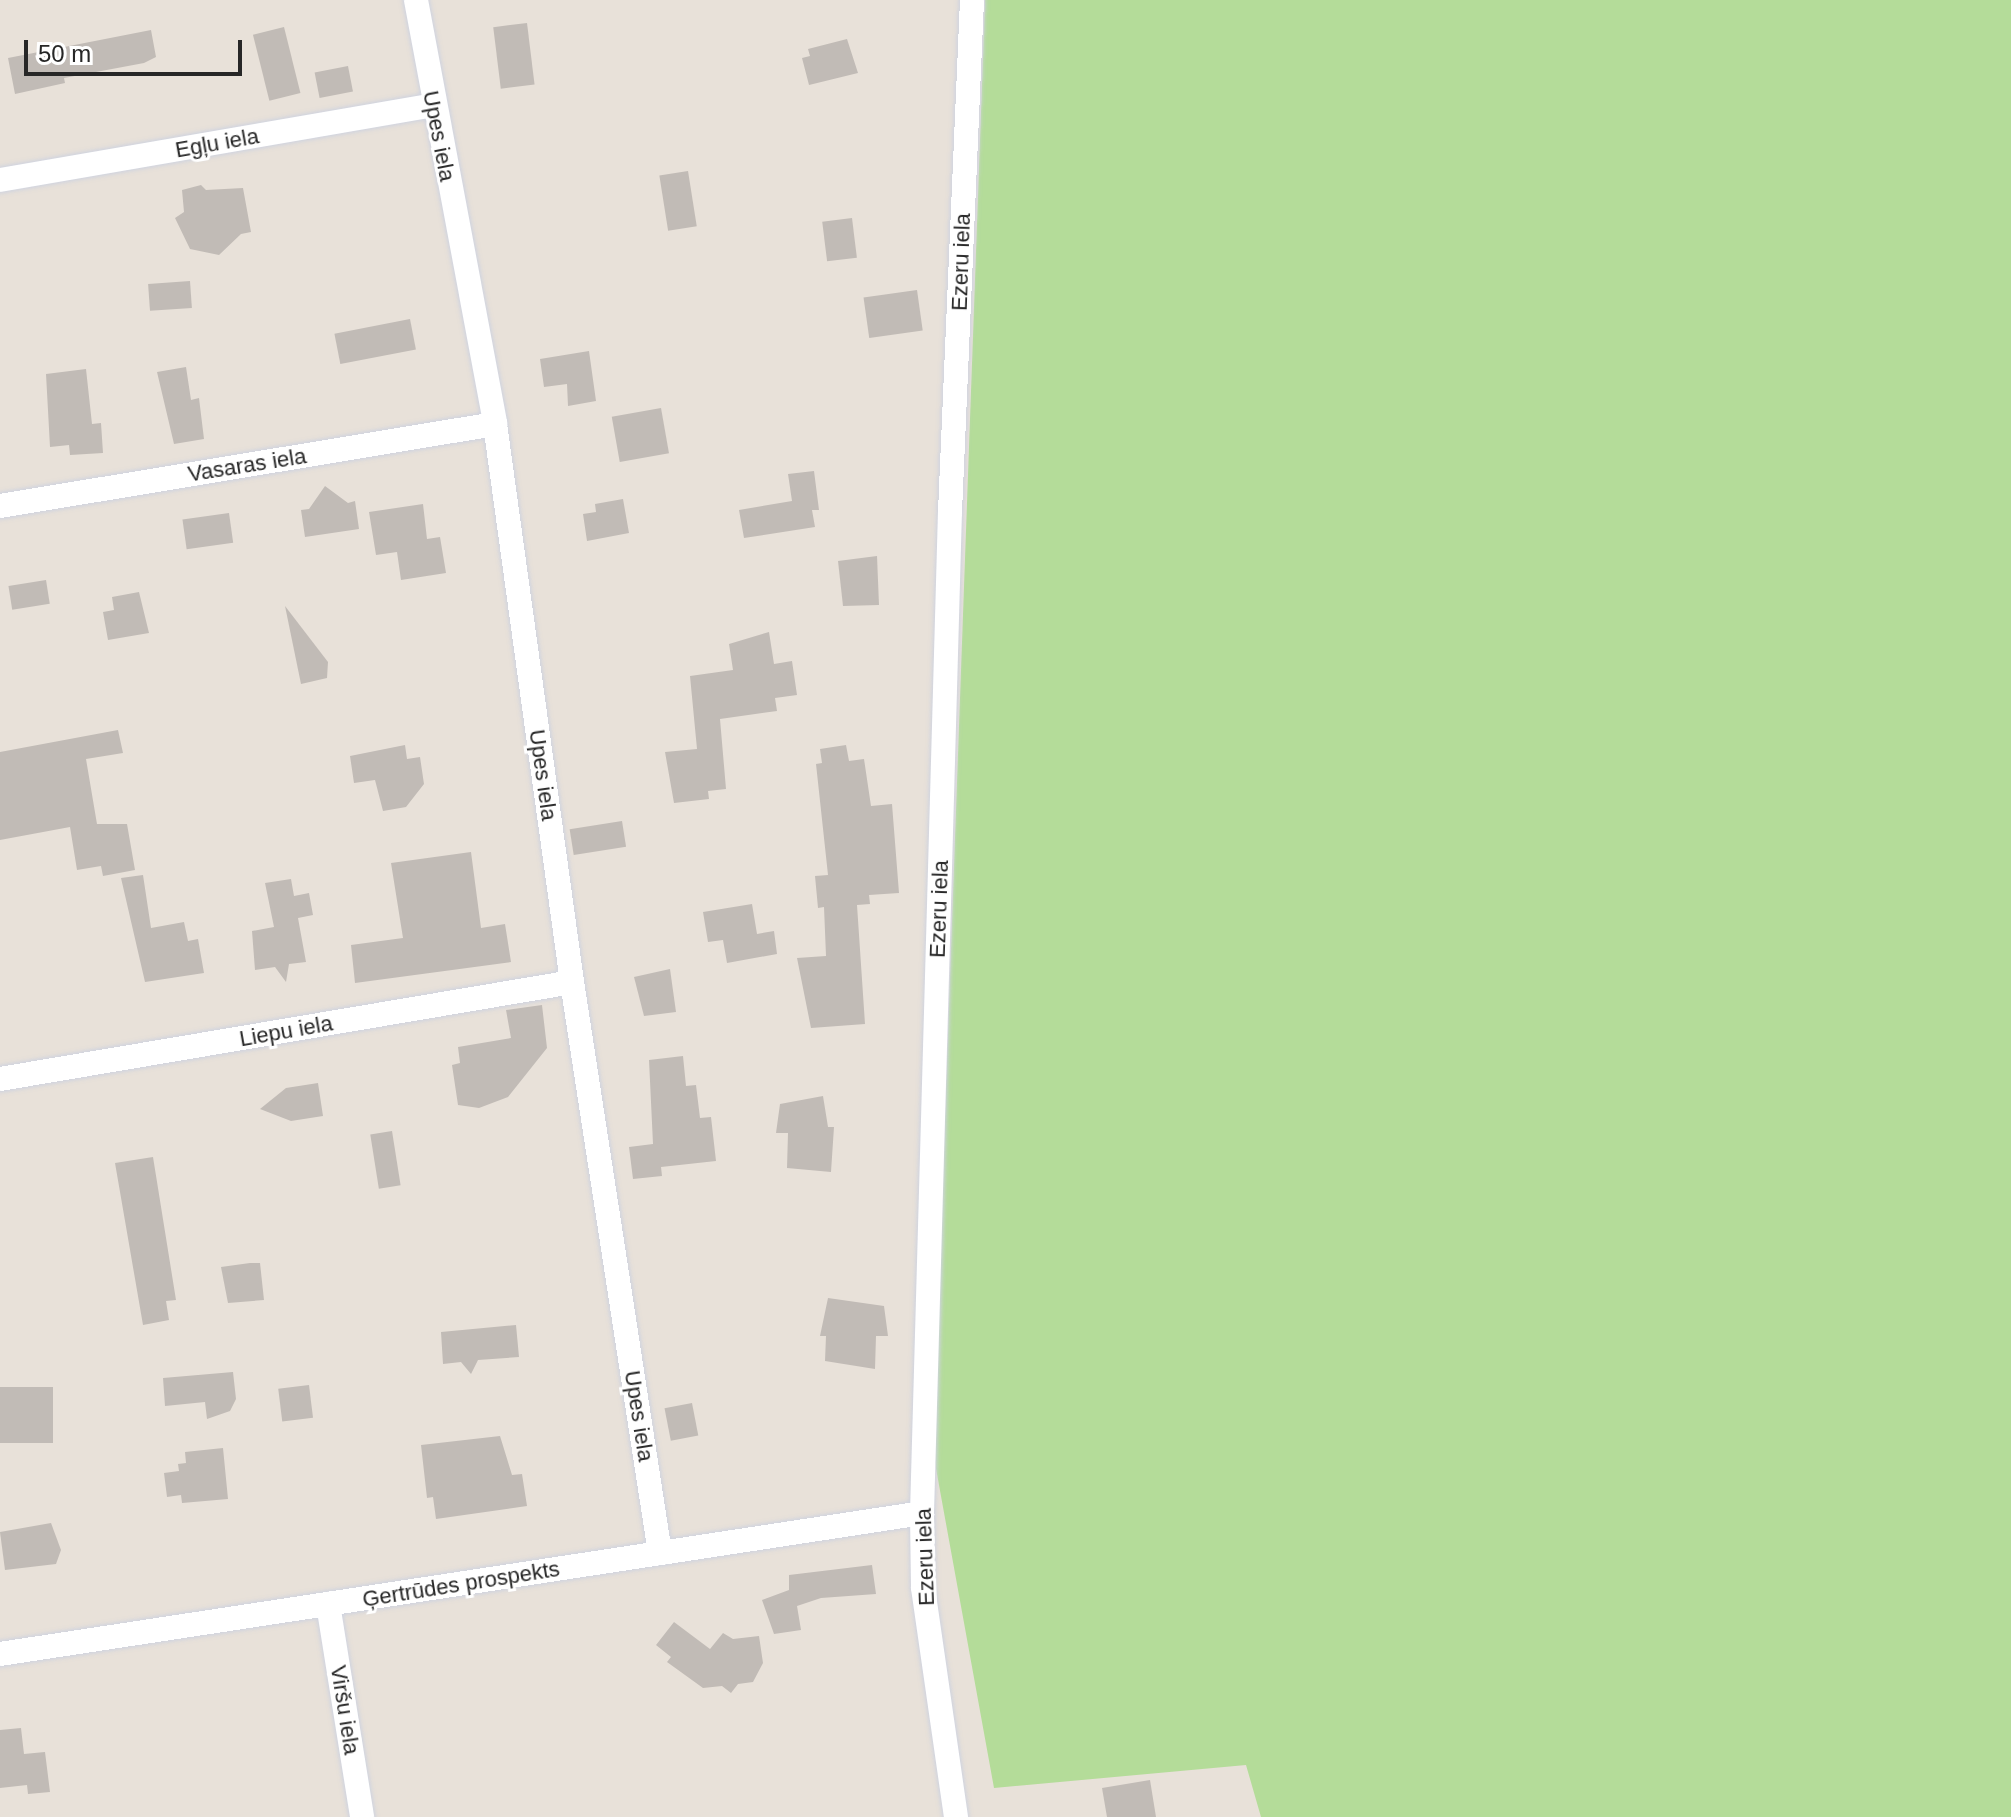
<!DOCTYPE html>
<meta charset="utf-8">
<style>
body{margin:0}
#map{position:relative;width:2011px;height:1817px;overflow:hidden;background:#e8e1d9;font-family:Arial,sans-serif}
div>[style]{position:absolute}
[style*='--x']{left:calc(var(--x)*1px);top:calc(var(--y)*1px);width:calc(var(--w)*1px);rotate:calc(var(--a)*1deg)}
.green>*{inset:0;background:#b4dc99}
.building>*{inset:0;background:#c1bbb6;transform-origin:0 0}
.roads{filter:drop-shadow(0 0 2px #cfd3df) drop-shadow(0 0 2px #cfd3df)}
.street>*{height:24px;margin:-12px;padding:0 12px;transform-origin:12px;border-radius:12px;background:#fff}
span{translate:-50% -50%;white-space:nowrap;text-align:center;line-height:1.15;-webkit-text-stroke:6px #fff;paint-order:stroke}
.street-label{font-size:22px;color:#272727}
.scale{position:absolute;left:24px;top:40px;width:218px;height:36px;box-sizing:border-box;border:4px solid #272727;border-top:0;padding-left:10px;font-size:24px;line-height:28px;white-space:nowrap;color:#272727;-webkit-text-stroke:6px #fff;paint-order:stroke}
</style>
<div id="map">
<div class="green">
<i style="clip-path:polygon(985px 0,2011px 0,2011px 1817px,1261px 1817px,1246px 1765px,994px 1788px,933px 1452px)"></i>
</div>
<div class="building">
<i style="left:527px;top:23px;width:62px;height:34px;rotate:83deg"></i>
<i style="left:284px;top:27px;width:68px;height:32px;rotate:76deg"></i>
<i style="clip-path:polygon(151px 30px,156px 57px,144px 63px,64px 78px,65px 83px,15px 94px,8px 58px)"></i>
<i style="clip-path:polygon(847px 39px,858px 73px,809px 85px,802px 58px,810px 56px,808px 49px)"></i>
<i style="left:348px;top:66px;width:26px;height:34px;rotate:79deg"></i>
<i style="left:688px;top:171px;width:56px;height:29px;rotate:81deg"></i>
<i style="clip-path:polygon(201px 185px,206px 190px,243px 188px,251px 232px,241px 234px,219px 255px,190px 249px,175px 218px,184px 212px,182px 190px)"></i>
<i style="left:852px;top:218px;width:40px;height:30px;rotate:83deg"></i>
<i style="left:190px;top:281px;width:27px;height:42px;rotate:86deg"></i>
<i style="left:917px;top:290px;width:41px;height:54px;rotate:82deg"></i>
<i style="left:410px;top:319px;width:31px;height:77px;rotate:79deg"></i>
<i style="clip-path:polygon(589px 351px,596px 401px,568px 406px,567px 384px,544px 387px,540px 359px)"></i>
<i style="clip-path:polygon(186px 367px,191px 400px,199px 398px,204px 439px,174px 444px,157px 372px)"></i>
<i style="clip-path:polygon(86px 369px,92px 424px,101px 423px,103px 453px,70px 455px,69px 445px,50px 447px,46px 374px)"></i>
<i style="left:661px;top:408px;width:46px;height:50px;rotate:80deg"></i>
<i style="clip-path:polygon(814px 471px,819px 510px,812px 510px,815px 527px,744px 538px,739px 510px,792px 501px,788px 474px)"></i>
<i style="clip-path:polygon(325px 486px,348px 503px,355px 501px,359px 529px,305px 537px,301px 510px,309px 509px)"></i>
<i style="clip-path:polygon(623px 499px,629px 533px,587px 541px,583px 514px,596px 512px,595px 504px)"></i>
<i style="clip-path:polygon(423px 504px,427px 539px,440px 537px,446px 573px,401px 580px,397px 552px,376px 555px,369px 512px)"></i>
<i style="left:229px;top:513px;width:30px;height:47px;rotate:82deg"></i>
<i style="clip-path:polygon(877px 556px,879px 605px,843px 606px,838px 561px)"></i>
<i style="left:46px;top:580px;width:24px;height:38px;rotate:81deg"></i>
<i style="clip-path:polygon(139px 592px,149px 633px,108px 640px,103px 612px,114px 610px,112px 597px)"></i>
<i style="clip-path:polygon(285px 606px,328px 662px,327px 678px,301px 684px)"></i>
<i style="clip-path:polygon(769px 632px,774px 664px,792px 661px,797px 695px,775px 698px,777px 711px,720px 719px,726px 789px,708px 791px,709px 799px,674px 803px,665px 752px,697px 749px,690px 676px,733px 670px,729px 644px)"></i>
<i style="clip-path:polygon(118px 730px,123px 753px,86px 759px,97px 824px,127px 824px,135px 870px,103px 876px,101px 866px,77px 870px,70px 827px,0 840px,0 752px)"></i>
<i style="clip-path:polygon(405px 745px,407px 759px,420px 757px,424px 784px,406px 807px,383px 811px,375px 780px,354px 783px,350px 756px)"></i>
<i style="clip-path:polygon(846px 745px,849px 761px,864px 759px,871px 806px,892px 804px,899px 893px,869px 895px,870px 904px,857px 905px,865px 1024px,811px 1028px,797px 958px,826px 956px,824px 907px,818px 908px,815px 876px,828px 875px,816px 764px,822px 763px,820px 749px)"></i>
<i style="left:622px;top:821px;width:26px;height:53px;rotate:81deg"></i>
<i style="clip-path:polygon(471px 852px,481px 928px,505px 924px,511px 962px,355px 983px,351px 945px,403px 938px,391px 863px)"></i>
<i style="clip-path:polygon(143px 875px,151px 928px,184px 922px,188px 941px,198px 939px,204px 973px,145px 982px,121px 878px)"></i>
<i style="clip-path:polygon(291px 879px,294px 896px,309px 893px,313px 915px,298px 918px,306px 962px,289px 964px,286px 982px,275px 967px,255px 970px,252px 931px,274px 927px,265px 883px)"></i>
<i style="clip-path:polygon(752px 904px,757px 934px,774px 931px,777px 954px,727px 963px,723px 940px,708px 942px,703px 912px)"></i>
<i style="clip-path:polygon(670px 969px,676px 1012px,644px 1016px,634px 977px)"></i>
<i style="clip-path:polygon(542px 1005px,547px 1048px,508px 1097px,479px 1108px,458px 1105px,452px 1065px,460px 1063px,458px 1047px,511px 1038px,506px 1010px)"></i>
<i style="clip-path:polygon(683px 1056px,686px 1086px,696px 1085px,700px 1118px,711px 1117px,716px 1161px,661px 1167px,662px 1176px,633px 1179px,629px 1147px,653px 1144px,649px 1060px)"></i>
<i style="clip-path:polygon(318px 1083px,323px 1116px,291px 1121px,260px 1109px,286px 1088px)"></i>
<i style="clip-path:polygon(823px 1096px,828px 1127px,834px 1127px,831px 1172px,787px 1168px,788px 1133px,776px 1133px,780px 1104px)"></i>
<i style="left:392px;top:1131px;width:55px;height:22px;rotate:81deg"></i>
<i style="clip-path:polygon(153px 1157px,176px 1300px,166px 1301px,169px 1320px,143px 1325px,115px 1163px)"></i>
<i style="clip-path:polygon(250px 1263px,260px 1263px,264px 1300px,228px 1303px,221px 1267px)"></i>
<i style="clip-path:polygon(828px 1298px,884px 1306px,888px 1336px,876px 1336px,875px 1369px,825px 1361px,826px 1336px,820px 1336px)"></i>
<i style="clip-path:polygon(516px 1325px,519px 1357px,478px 1360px,471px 1374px,461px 1362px,443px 1364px,441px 1332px)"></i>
<i style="clip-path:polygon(233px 1372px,236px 1399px,230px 1411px,207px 1419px,205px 1402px,165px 1406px,163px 1378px)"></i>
<i style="left:309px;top:1385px;width:33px;height:31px;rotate:83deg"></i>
<i style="left:53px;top:1387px;width:56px;height:53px;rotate:90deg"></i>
<i style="left:692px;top:1403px;width:33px;height:28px;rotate:79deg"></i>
<i style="clip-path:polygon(500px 1436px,512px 1475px,522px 1474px,527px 1506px,436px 1519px,433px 1497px,427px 1498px,421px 1445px)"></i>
<i style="clip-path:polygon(223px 1448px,228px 1499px,182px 1503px,181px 1495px,167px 1497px,164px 1473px,179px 1471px,178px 1464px,186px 1463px,185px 1452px)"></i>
<i style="clip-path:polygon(51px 1523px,61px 1550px,56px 1564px,5px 1570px,0 1532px)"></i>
<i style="clip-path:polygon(872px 1565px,876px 1594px,821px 1598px,797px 1606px,801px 1630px,774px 1634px,762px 1600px,789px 1590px,789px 1575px)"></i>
<i style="clip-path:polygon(674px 1622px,710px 1649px,723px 1633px,733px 1639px,759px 1636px,763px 1663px,753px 1682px,738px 1684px,731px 1693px,722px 1686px,703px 1688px,667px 1662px,671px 1657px,656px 1645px)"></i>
<i style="clip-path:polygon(21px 1728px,24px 1754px,45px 1752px,50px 1792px,28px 1794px,27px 1785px,0 1788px,0 1730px)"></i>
<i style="clip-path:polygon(1150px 1780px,1156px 1817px,1107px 1817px,1102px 1788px)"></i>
</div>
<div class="roads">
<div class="street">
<i style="--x:416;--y:0;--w:431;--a:79.4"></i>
<i style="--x:495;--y:424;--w:563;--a:82.14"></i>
<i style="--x:572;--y:982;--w:578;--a:81.24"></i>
<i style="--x:0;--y:180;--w:439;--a:-9.8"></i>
<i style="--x:0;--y:506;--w:502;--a:-9.41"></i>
<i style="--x:0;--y:1079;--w:580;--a:-9.62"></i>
<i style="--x:328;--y:1604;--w:216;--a:80.9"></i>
<i style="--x:0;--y:1654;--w:933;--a:-8.69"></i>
<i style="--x:956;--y:1817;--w:232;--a:-98.2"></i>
<i style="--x:923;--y:1587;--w:74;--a:-90.8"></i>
<i style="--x:922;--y:1513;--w:1001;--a:-88.4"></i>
<i style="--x:950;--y:512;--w:512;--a:-87.54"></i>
</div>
</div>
<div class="street-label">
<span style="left:439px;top:136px;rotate:79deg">Upes iela</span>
<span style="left:217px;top:143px;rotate:-10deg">Egļu iela</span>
<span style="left:961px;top:262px;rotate:-88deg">Ezeru iela</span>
<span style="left:247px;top:465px;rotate:-9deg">Vasaras iela</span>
<span style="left:543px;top:775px;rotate:82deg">Upes iela</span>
<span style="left:939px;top:909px;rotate:-88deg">Ezeru iela</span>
<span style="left:286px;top:1031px;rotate:-10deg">Liepu iela</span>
<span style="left:639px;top:1416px;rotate:81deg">Upes iela</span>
<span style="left:925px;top:1557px;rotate:-92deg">Ezeru iela</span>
<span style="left:461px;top:1584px;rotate:-9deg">Ģertrūdes prospekts</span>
<span style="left:345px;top:1710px;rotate:81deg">Viršu iela</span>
</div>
<div class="scale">50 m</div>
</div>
